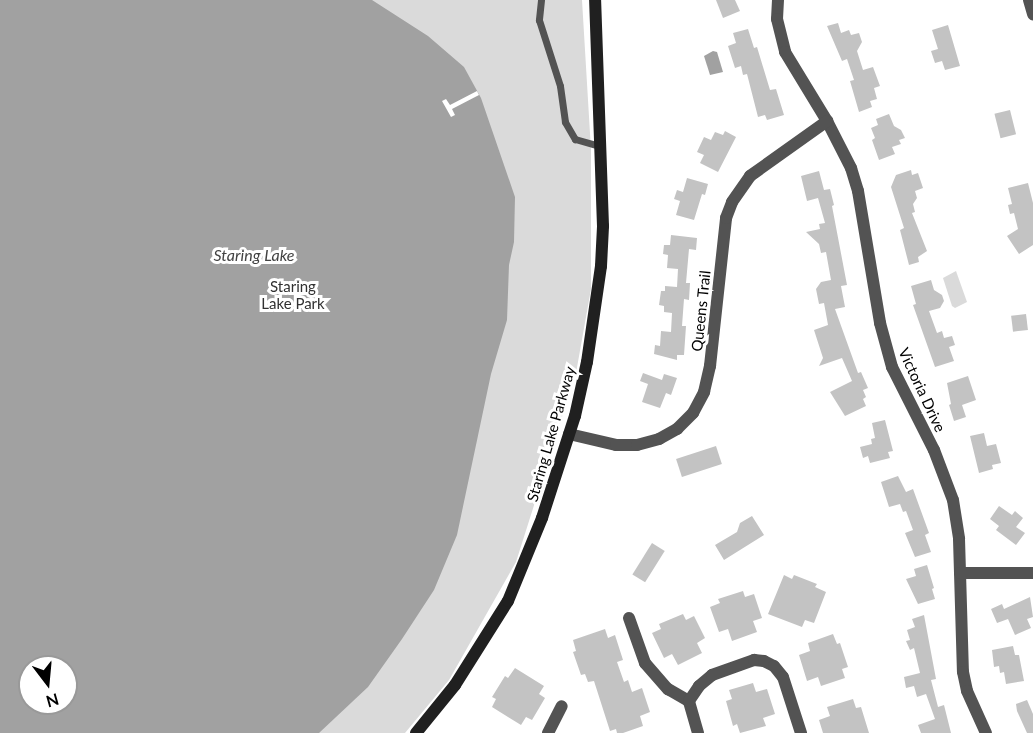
<!DOCTYPE html>
<style>
body{margin:0}
#map{position:relative;width:1033px;height:733px;overflow:hidden;background:#fff;font-family:Lato,sans-serif}
div>[style]{position:absolute}
[style*='--x']{left:calc(var(--x)*1px);top:calc(var(--y)*1px);width:calc(var(--w)*1px);rotate:calc(var(--a)*1deg)}
.green>*{inset:0;background:#dadada}
.water>*{inset:0;background:#a1a1a1}
.pier>*{inset:0;background:#fff}
.building>*{inset:0;background:#c3c3c3;transform-origin:0 0}
.lane>*{height:7px;margin:-3.5px;padding:0 3.5px;transform-origin:3.5px;border-radius:3.5px;background:#535353}
.street>*{height:12px;margin:-6px;padding:0 6px;transform-origin:6px;border-radius:6px;background:#535353}
.secondary>*{height:12px;margin:-6px;padding:0 6px;transform-origin:6px;border-radius:6px;background:#202020}
span{translate:-50% -50%;white-space:nowrap;text-align:center;line-height:1.15;-webkit-text-stroke:6px #fff;paint-order:stroke}
.park-label{font-size:15px;color:#313131}
.street-label{font-size:15px;color:#000}
.water-label{font-size:16px;color:#424242;font-style:italic}
.north{position:absolute;left:18px;top:655px;width:60px;height:60px;box-sizing:border-box;background:#fff;border:2px solid #999;border-radius:50%;rotate:164deg;font-size:16px;font-weight:700;line-height:24px;text-align:center;color:#000}
.north::after{content:'';display:block;margin:auto;width:21px;height:27px;background:#000;clip-path:polygon(50% 0,100% 100%,50% 72%,0 100%)}
</style>
<div id="map">
<div class="green">
<i style="clip-path:polygon(evenodd,0 0,582px 0,591px 150px,591px 289px,576px 373px,516px 562px,449px 680px,405px 733px,0 733px,0 0,30px 667px,66px 667px,66px 703px,30px 703px,30px 667px)"></i>
<i style="clip-path:polygon(956px 271px,967px 302px,955px 308px,952px 306px,943px 278px)"></i>
</div>
<div class="water">
<i style="clip-path:polygon(evenodd,0 0,372px 0,428px 36px,464px 67px,481px 98px,515px 197px,514px 242px,509px 265px,507px 320px,491px 374px,457px 535px,434px 590px,402px 639px,368px 687px,319px 733px,0 733px,0 0,30px 667px,66px 667px,66px 703px,30px 703px,30px 667px)"></i>
<i style="clip-path:polygon(713px 51px,717px 52px,723px 72px,710px 75px,704px 56px)"></i>
</div>
<div class="pier">
<i style="clip-path:polygon(477px 91px,479px 95px,452px 109px,455px 115px,451px 117px,442px 101px,446px 99px,450px 105px)"></i>
</div>
<div class="building">
<i style="clip-path:polygon(716px 0,735px 0,740px 11px,723px 18px)"></i>
<i style="clip-path:polygon(838px 23px,841px 33px,849px 30px,851px 35px,859px 33px,862px 42px,857px 51px,863px 70px,873px 67px,880px 86px,874px 88px,877px 99px,870px 101px,872px 107px,859px 112px,850px 81px,854px 80px,847px 59px,842px 61px,827px 26px)"></i>
<i style="clip-path:polygon(948px 25px,960px 66px,945px 70px,942px 61px,935px 63px,931px 51px,938px 49px,932px 30px)"></i>
<i style="clip-path:polygon(748px 29px,754px 48px,757px 47px,770px 90px,776px 89px,784px 115px,767px 120px,765px 115px,758px 117px,747px 74px,743px 75px,741px 66px,735px 68px,728px 46px,736px 43px,733px 33px)"></i>
<i style="left:1010px;top:110px;width:25px;height:16px;rotate:76deg"></i>
<i style="clip-path:polygon(889px 114px,894px 126px,901px 130px,905px 138px,899px 140px,901px 144px,892px 147px,895px 154px,879px 160px,872px 140px,875px 138px,871px 128px,878px 125px,876px 119px)"></i>
<i style="clip-path:polygon(725px 131px,736px 137px,718px 172px,700px 163px,704px 155px,697px 152px,704px 137px,711px 140px,715px 132px,723px 135px)"></i>
<i style="clip-path:polygon(911px 170px,912px 175px,918px 173px,923px 188px,915px 191px,917px 198px,913px 204px,915px 212px,912px 213px,927px 251px,918px 257px,919px 262px,909px 265px,900px 230px,904px 228px,891px 187px,896px 175px)"></i>
<i style="clip-path:polygon(819px 171px,824px 190px,830px 189px,834px 205px,832px 206px,847px 285px,841px 286px,845px 307px,835px 309px,858px 373px,861px 372px,868px 388px,863px 390px,866px 397px,863px 399px,866px 406px,845px 416px,830px 392px,852px 381px,842px 358px,819px 366px,823px 358px,814px 330px,828px 325px,824px 303px,819px 304px,816px 289px,821px 282px,831px 280px,826px 252px,821px 253px,819px 244px,806px 232px,820px 229px,819px 224px,825px 223px,818px 198px,807px 201px,801px 176px)"></i>
<i style="clip-path:polygon(687px 178px,708px 184px,705px 195px,702px 194px,694px 220px,676px 215px,680px 201px,674px 199px,677px 190px,683px 192px)"></i>
<i style="clip-path:polygon(1028px 183px,1033px 203px,1033px 245px,1019px 254px,1007px 236px,1018px 229px,1014px 213px,1010px 214px,1008px 205px,1012px 204px,1008px 188px)"></i>
<i style="clip-path:polygon(671px 235px,697px 238px,696px 250px,689px 249px,686px 283px,690px 283px,689px 300px,684px 299px,682px 326px,686px 326px,684px 355px,677px 355px,677px 360px,654px 354px,655px 345px,660px 346px,661px 331px,671px 332px,672px 313px,664px 312px,664px 306px,659px 305px,661px 291px,665px 291px,665px 286px,677px 287px,678px 269px,667px 268px,668px 255px,663px 254px,664px 245px,670px 245px)"></i>
<i style="clip-path:polygon(931px 280px,934px 290px,942px 295px,944px 301px,940px 308px,929px 311px,937px 333px,942px 331px,944px 338px,952px 336px,955px 345px,949px 347px,954px 361px,935px 367px,913px 305px,916px 304px,911px 286px)"></i>
<i style="left:1026px;top:314px;width:16px;height:15px;rotate:83deg"></i>
<i style="clip-path:polygon(643px 373px,662px 380px,664px 374px,677px 378px,671px 395px,666px 393px,660px 408px,642px 402px,648px 384px,640px 381px)"></i>
<i style="clip-path:polygon(968px 376px,976px 400px,962px 405px,966px 417px,954px 421px,949px 405px,951px 404px,947px 383px)"></i>
<i style="clip-path:polygon(885px 420px,893px 451px,888px 452px,890px 458px,870px 463px,868px 456px,863px 458px,860px 447px,872px 444px,871px 439px,875px 438px,872px 423px)"></i>
<i style="clip-path:polygon(984px 433px,987px 446px,996px 444px,1001px 463px,992px 465px,993px 469px,979px 473px,970px 436px)"></i>
<i style="left:716px;top:446px;width:19px;height:42px;rotate:72deg"></i>
<i style="clip-path:polygon(898px 476px,906px 492px,913px 489px,929px 533px,925px 535px,931px 552px,915px 557px,905px 533px,913px 530px,906px 511px,903px 512px,900px 504px,889px 507px,881px 482px)"></i>
<i style="clip-path:polygon(999px 506px,1012px 515px,1015px 511px,1023px 518px,1016px 527px,1025px 533px,1016px 545px,996px 530px,999px 526px,990px 519px)"></i>
<i style="clip-path:polygon(752px 516px,764px 535px,724px 560px,715px 545px,737px 532px,740px 523px)"></i>
<i style="left:652px;top:543px;width:15px;height:37px;rotate:32deg"></i>
<i style="clip-path:polygon(927px 565px,934px 588px,932px 589px,935px 599px,918px 604px,906px 579px,916px 576px,914px 569px)"></i>
<i style="clip-path:polygon(784px 575px,792px 579px,794px 575px,817px 584px,815px 587px,826px 592px,814px 623px,805px 620px,802px 627px,768px 614px)"></i>
<i style="clip-path:polygon(743px 591px,745px 597px,754px 594px,762px 618px,753px 621px,757px 632px,732px 641px,728px 629px,719px 632px,710px 607px,720px 603px,718px 599px)"></i>
<i style="clip-path:polygon(1030px 597px,1033px 617px,1027px 619px,1031px 628px,1015px 635px,1008px 619px,997px 623px,991px 609px,1002px 604px,1004px 609px)"></i>
<i style="clip-path:polygon(683px 614px,686px 620px,694px 616px,705px 638px,697px 643px,702px 653px,678px 665px,672px 654px,664px 658px,652px 633px,661px 629px,659px 624px)"></i>
<i style="clip-path:polygon(924px 615px,936px 679px,931px 680px,938px 707px,944px 705px,951px 733px,921px 733px,918px 725px,935px 719px,926px 694px,917px 697px,914px 686px,906px 688px,904px 677px,920px 673px,914px 648px,910px 650px,906px 641px,910px 640px,907px 630px,915px 627px,912px 619px)"></i>
<i style="clip-path:polygon(605px 629px,608px 638px,615px 635px,623px 660px,617px 662px,624px 682px,628px 680px,632px 692px,642px 688px,650px 712px,640px 716px,643px 726px,623px 733px,617px 733px,616px 729px,610px 731px,594px 681px,588px 682px,585px 674px,581px 675px,573px 652px,576px 651px,573px 640px)"></i>
<i style="clip-path:polygon(833px 634px,837px 644px,840px 643px,848px 667px,842px 669px,845px 678px,821px 686px,818px 677px,807px 681px,799px 655px,810px 651px,808px 643px)"></i>
<i style="clip-path:polygon(1013px 646px,1015px 655px,1019px 655px,1024px 681px,1006px 684px,1004px 672px,1000px 673px,999px 666px,994px 667px,992px 650px)"></i>
<i style="clip-path:polygon(515px 668px,544px 686px,539px 694px,545px 698px,532px 720px,526px 717px,521px 725px,492px 707px,496px 699px,492px 697px,505px 676px,508px 678px)"></i>
<i style="clip-path:polygon(753px 683px,756px 692px,767px 689px,775px 714px,763px 718px,766px 726px,740px 733px,737px 724px,733px 726px,726px 701px,732px 699px,729px 690px)"></i>
<i style="clip-path:polygon(853px 699px,856px 708px,861px 707px,869px 733px,823px 733px,819px 720px,830px 716px,827px 707px)"></i>
<i style="clip-path:polygon(1027px 700px,1033px 714px,1033px 733px,1027px 733px,1017px 711px,1016px 704px)"></i>
</div>
<div class="lane">
<i style="--x:541;--y:0;--w:20;--a:96"></i>
<i style="--x:539;--y:20;--w:69;--a:72.3"></i>
<i style="--x:560;--y:86;--w:36;--a:82"></i>
<i style="--x:565;--y:122;--w:20;--a:60"></i>
<i style="--x:575;--y:139;--w:26;--a:16"></i>
</div>
<div class="street">
<i style="--x:778;--y:0;--w:19;--a:93"></i>
<i style="--x:777;--y:19;--w:34;--a:76"></i>
<i style="--x:785;--y:52;--w:81;--a:58.7"></i>
<i style="--x:827;--y:121;--w:53;--a:62.9"></i>
<i style="--x:851;--y:168;--w:24;--a:73"></i>
<i style="--x:858;--y:191;--w:134;--a:80.5"></i>
<i style="--x:880;--y:323;--w:46;--a:74.7"></i>
<i style="--x:892;--y:367;--w:93;--a:63.2"></i>
<i style="--x:934;--y:450;--w:53;--a:69.2"></i>
<i style="--x:953;--y:500;--w:39;--a:81"></i>
<i style="--x:959;--y:539;--w:133;--a:88.3"></i>
<i style="--x:963;--y:672;--w:19;--a:78"></i>
<i style="--x:967;--y:691;--w:46;--a:65.7"></i>
<i style="--x:1029;--y:0;--w:15;--a:74"></i>
<i style="--x:569;--y:434;--w:48;--a:13.2"></i>
<i style="--x:616;--y:445;--w:21;--a:0"></i>
<i style="--x:637;--y:445;--w:23;--a:-15"></i>
<i style="--x:659;--y:439;--w:21;--a:-29"></i>
<i style="--x:677;--y:429;--w:23;--a:-45"></i>
<i style="--x:693;--y:413;--w:24;--a:-62"></i>
<i style="--x:704;--y:392;--w:27;--a:-77"></i>
<i style="--x:710;--y:366;--w:149;--a:-83.8"></i>
<i style="--x:726;--y:218;--w:17;--a:-69"></i>
<i style="--x:732;--y:202;--w:32;--a:-55"></i>
<i style="--x:750;--y:176;--w:95;--a:-35.5"></i>
<i style="--x:960;--y:573;--w:73;--a:0"></i>
<i style="--x:629;--y:618;--w:48;--a:70.4"></i>
<i style="--x:645;--y:663;--w:35;--a:49"></i>
<i style="--x:668;--y:689;--w:24;--a:30"></i>
<i style="--x:548;--y:733;--w:30;--a:-63"></i>
<i style="--x:698;--y:733;--w:33;--a:-106"></i>
<i style="--x:689;--y:701;--w:18;--a:-56"></i>
<i style="--x:699;--y:686;--w:17;--a:-40"></i>
<i style="--x:712;--y:675;--w:45;--a:-19.7"></i>
<i style="--x:754;--y:660;--w:10;--a:6"></i>
<i style="--x:764;--y:661;--w:11;--a:27"></i>
<i style="--x:774;--y:666;--w:14;--a:51"></i>
<i style="--x:783;--y:677;--w:59;--a:72.2"></i>
</div>
<div class="secondary">
<i style="--x:416;--y:733;--w:62;--a:-50.9"></i>
<i style="--x:455;--y:685;--w:99;--a:-57.8"></i>
<i style="--x:508;--y:601;--w:90;--a:-67.7"></i>
<i style="--x:542;--y:518;--w:107;--a:-72.1"></i>
<i style="--x:575;--y:416;--w:55;--a:-77.5"></i>
<i style="--x:587;--y:362;--w:97;--a:-81.7"></i>
<i style="--x:601;--y:266;--w:40;--a:-87.1"></i>
<i style="--x:603;--y:226;--w:226;--a:-92"></i>
</div>
<div class="park-label">
<span style="left:293px;top:295px">Staring<br>Lake Park</span>
</div>
<div class="street-label">
<span style="left:701px;top:311px;rotate:-84deg">Queens Trail</span>
<span style="left:922px;top:390px;rotate:65deg">Victoria Drive</span>
<span style="left:551px;top:434px;rotate:-74deg">Staring Lake Parkway</span>
</div>
<div class="water-label">
<span style="left:254px;top:255px">Staring Lake</span>
</div>
<div class="north">N</div>
</div>
